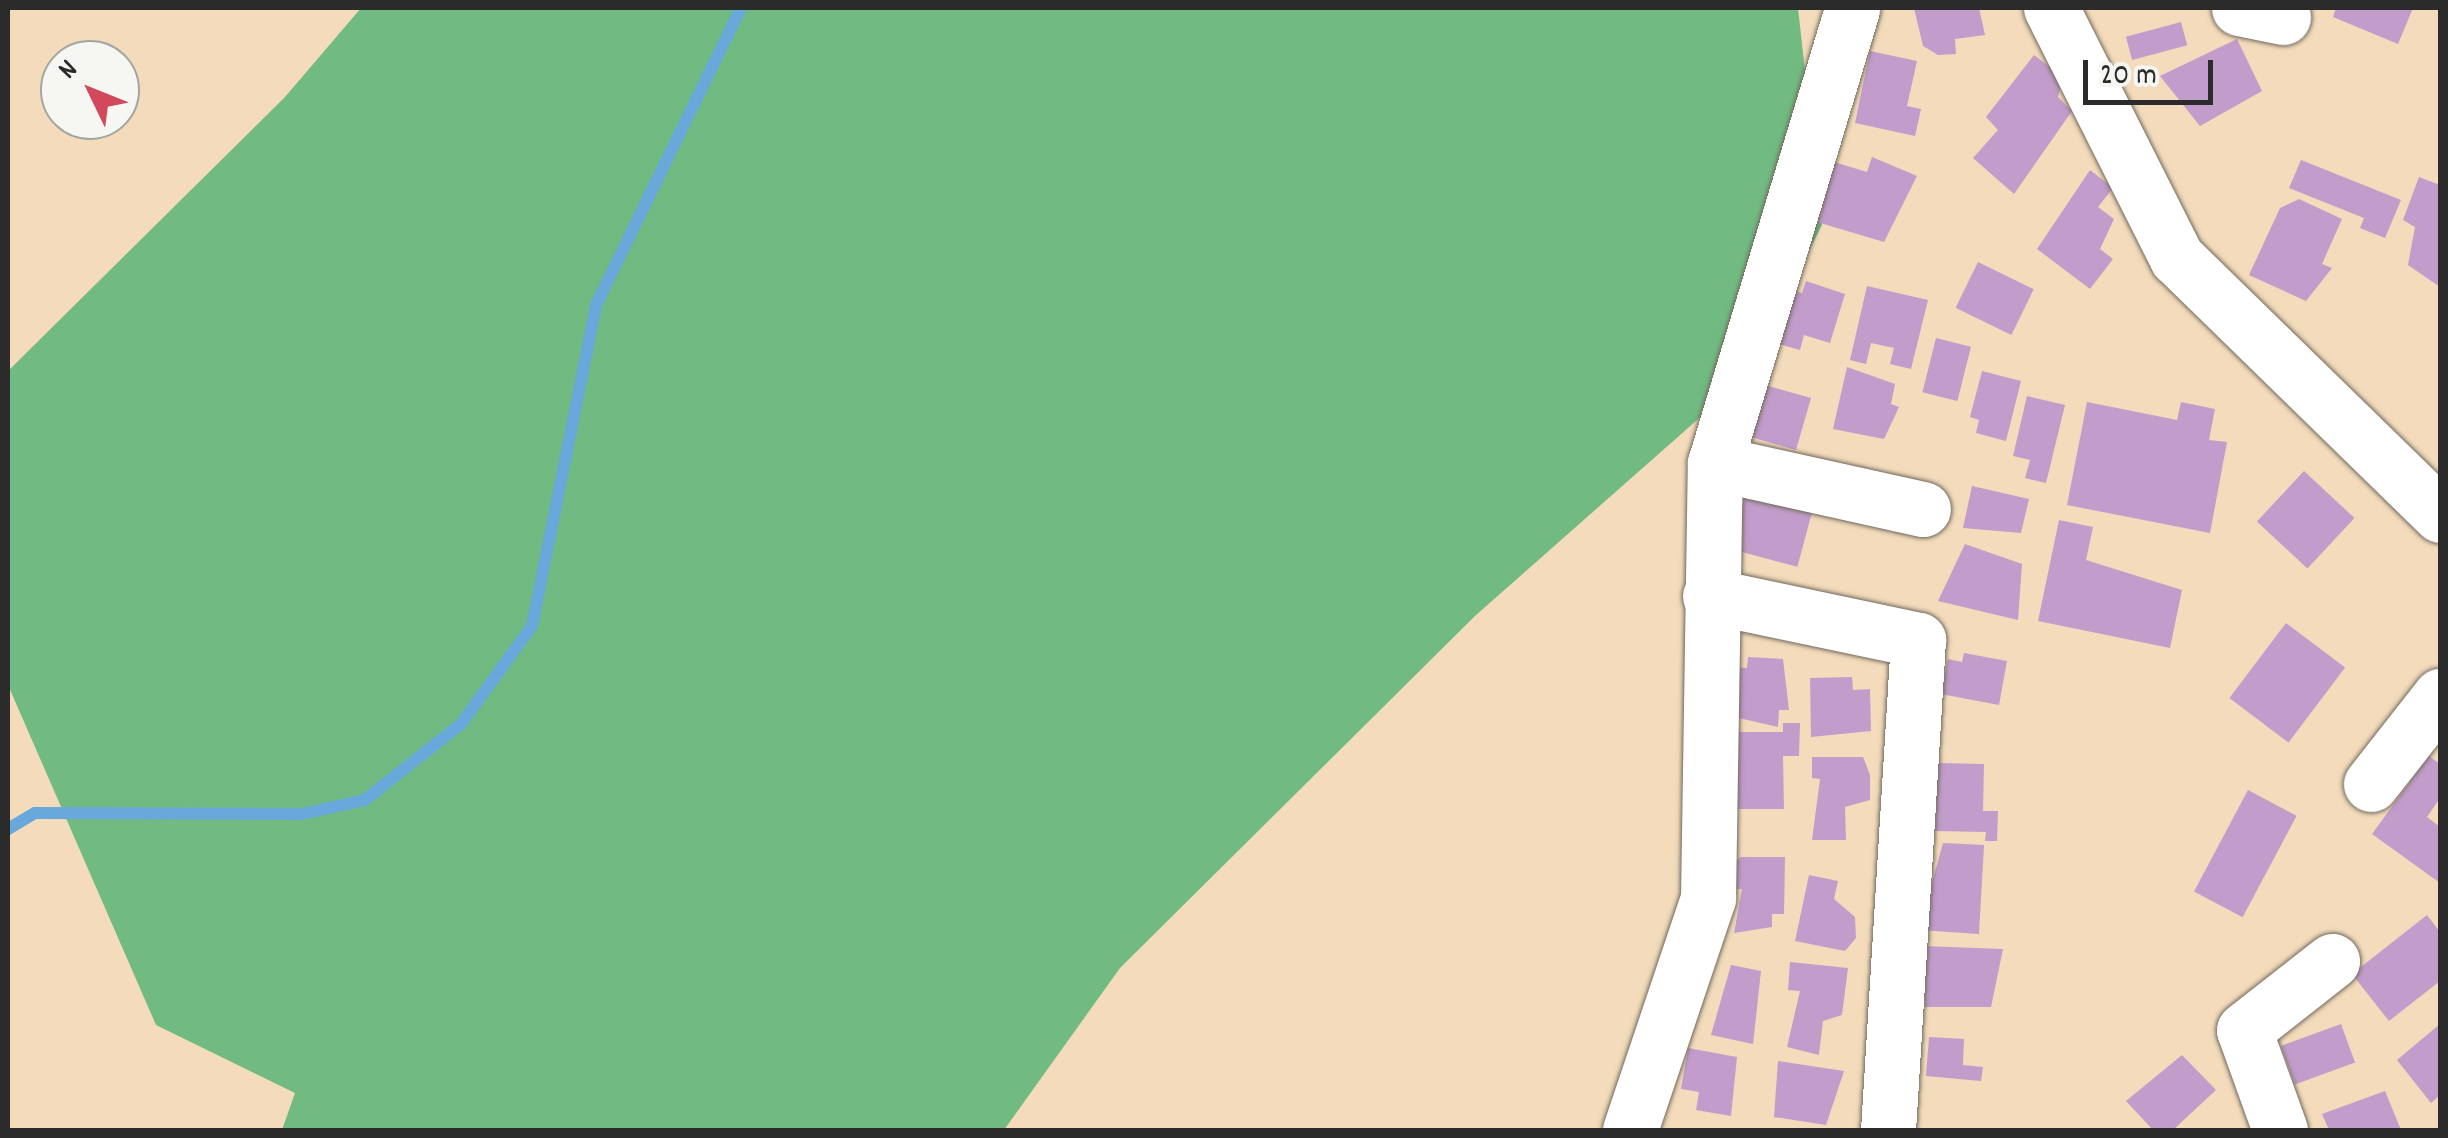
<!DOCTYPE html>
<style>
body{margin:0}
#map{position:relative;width:2448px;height:1138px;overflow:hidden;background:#f3dbbb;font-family:Dekko,sans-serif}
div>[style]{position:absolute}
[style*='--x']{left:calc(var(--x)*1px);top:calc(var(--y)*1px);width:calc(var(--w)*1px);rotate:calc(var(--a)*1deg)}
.forest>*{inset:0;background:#71bb82}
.stream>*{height:12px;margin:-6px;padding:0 6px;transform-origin:6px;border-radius:6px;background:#69a8db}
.building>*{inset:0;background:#c29ccb;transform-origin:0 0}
.roads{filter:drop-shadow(0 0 2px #71695d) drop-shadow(0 0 2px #71695d)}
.minor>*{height:55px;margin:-27.5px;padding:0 27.5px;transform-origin:27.5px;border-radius:27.5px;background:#fff}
span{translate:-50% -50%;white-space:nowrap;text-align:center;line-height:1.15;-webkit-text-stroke:8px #f6f6f2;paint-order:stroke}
.frame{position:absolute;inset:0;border:10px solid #2b2b2b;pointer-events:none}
.north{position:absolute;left:40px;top:40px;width:100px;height:100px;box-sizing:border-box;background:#f6f6f2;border:2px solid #a5a5a2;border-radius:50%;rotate:313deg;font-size:28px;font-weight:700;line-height:40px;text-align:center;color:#2b2b2b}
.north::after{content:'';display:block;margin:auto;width:35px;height:45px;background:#d1495b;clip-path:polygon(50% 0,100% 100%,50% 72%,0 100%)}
.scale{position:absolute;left:2083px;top:60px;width:130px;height:45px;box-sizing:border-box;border:5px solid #2b2b2b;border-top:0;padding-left:12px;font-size:30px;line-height:35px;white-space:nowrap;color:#2b2b2b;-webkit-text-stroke:8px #f6f6f2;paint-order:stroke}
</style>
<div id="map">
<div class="forest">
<i style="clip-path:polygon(361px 8px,1798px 8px,1822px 225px,1747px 376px,1476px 615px,1120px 968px,1004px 1130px,282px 1130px,295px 1093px,156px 1025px,8px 685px,8px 371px,285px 97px)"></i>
</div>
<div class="stream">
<i style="--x:8;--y:829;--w:31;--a:-31"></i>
<i style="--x:35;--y:813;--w:267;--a:0.2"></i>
<i style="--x:302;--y:814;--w:65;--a:-12.5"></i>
<i style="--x:365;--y:800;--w:122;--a:-38.4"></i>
<i style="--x:461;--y:724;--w:121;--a:-54.1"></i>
<i style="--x:532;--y:626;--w:327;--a:-78.7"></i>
<i style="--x:596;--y:305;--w:331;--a:-64"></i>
</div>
<div class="building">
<i style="clip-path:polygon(1914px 8px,1979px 8px,1985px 35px,1955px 39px,1956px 54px,1938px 55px,1923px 46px)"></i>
<i style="clip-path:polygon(2336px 8px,2413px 8px,2398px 44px,2333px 17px)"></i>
<i style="left:2181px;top:22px;width:24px;height:57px;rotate:75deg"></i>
<i style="clip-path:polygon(2237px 39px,2262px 91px,2200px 126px,2160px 76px)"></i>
<i style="clip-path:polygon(1870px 51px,1917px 61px,1907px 106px,1921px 109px,1915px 136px,1855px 123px)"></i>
<i style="clip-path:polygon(2034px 55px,2063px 77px,2058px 97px,2072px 111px,2014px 194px,1973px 158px,1998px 130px,1986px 117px)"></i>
<i style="clip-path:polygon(1872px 157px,1917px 176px,1884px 242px,1817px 222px,1834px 162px,1867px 172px)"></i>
<i style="clip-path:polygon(2301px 160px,2401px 200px,2385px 238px,2360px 228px,2364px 218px,2289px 188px)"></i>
<i style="clip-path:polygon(2090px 170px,2113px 188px,2098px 207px,2114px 219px,2100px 249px,2113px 259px,2090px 289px,2037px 249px)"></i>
<i style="clip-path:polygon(2419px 177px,2440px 185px,2440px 287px,2408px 265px,2415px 227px,2403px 220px)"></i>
<i style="clip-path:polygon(2299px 199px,2342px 219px,2322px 264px,2332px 268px,2306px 301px,2249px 275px,2280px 208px)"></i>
<i style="left:1978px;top:262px;width:62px;height:51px;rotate:26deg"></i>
<i style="clip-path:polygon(1806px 281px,1845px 294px,1830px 343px,1804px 335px,1800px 350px,1779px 344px,1792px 290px,1802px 293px)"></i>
<i style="clip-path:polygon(1867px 286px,1928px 300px,1911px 369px,1890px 364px,1894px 348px,1871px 343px,1866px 364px,1850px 360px)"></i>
<i style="left:1936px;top:338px;width:36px;height:56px;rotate:14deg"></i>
<i style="clip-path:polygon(1847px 367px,1895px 384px,1891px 404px,1899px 407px,1884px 439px,1833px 429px)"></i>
<i style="clip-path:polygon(1982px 371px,2021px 381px,2006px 441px,1976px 433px,1979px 420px,1970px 417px)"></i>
<i style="clip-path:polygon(1758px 383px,1811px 398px,1796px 450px,1751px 437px)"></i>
<i style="clip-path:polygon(2027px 396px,2065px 405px,2046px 483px,2025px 478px,2030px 460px,2013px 456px)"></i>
<i style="clip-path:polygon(2087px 402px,2177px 420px,2181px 402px,2215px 409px,2209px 440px,2227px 442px,2210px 533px,2067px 505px)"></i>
<i style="left:2304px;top:471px;width:69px;height:69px;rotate:43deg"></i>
<i style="clip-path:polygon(1972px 486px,2029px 499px,2021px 533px,1963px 528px)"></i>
<i style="left:1746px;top:492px;width:69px;height:59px;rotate:15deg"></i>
<i style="clip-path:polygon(2059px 520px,2093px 527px,2086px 560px,2182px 590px,2170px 648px,2038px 621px)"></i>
<i style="clip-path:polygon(1965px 544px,2022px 564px,2018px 620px,1938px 601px)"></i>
<i style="left:2286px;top:623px;width:74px;height:94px;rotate:37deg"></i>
<i style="clip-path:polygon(1964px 653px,2007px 661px,1999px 705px,1941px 694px,1948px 659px,1962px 662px)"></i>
<i style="clip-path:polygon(1748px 657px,1783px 659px,1789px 710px,1779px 710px,1778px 727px,1730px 716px,1733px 667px,1747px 668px)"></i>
<i style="clip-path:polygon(1852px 677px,1853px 690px,1870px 689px,1871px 731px,1811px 737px,1810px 678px)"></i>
<i style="clip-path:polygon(1783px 723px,1800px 723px,1799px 756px,1783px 756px,1784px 809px,1733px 809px,1733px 732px,1783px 732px)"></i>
<i style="clip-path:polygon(2429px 756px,2440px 764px,2440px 798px,2427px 817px,2440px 827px,2440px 883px,2372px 834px)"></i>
<i style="clip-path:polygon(1812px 757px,1863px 757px,1870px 775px,1870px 800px,1845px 807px,1846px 840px,1812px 840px,1820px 779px,1812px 778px)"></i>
<i style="clip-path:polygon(1937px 763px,1984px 764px,1983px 811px,1998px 811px,1997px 841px,1985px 841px,1986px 832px,1935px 831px)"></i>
<i style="left:2248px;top:790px;width:55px;height:115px;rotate:28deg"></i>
<i style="clip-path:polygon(1943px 843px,1984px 845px,1979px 934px,1919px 930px)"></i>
<i style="clip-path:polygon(1741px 857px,1785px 857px,1784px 914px,1772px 914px,1772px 927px,1734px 933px,1742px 889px,1731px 889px,1731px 865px)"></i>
<i style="clip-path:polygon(1809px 875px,1838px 881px,1834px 899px,1855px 917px,1856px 938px,1845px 951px,1795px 941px)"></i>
<i style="clip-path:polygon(2427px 915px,2440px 932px,2440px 981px,2389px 1021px,2352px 974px)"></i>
<i style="clip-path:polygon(1923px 946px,2003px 949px,1991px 1007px,1925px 1007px)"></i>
<i style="clip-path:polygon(1790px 962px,1848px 968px,1842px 1015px,1823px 1021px,1819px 1055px,1787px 1047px,1800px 991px,1788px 990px)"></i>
<i style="clip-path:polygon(1731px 965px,1761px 971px,1753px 1044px,1711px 1035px)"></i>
<i style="left:2341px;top:1024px;width:41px;height:64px;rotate:70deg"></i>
<i style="clip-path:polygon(2440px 1024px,2440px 1095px,2431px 1103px,2397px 1060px)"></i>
<i style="clip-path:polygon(1929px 1037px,1964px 1039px,1963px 1065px,1983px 1067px,1981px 1081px,1926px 1076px)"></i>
<i style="clip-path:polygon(1688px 1048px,1737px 1057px,1731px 1116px,1696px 1110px,1699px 1092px,1681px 1089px)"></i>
<i style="clip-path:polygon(2182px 1055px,2216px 1090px,2173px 1130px,2153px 1130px,2126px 1101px)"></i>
<i style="clip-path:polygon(1778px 1061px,1844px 1071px,1826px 1125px,1774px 1117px)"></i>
<i style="clip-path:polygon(2385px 1091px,2401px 1130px,2329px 1130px,2322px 1114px)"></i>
</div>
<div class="roads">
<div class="minor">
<i style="--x:2051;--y:8;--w:280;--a:63.3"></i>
<i style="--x:2177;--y:258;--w:368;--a:44.3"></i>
<i style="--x:2239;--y:8;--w:45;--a:11.6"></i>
<i style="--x:1715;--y:463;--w:213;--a:12.5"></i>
<i style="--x:1710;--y:596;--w:213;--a:11.9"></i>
<i style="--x:1918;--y:640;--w:491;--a:93.5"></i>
<i style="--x:2371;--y:784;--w:112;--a:-51.9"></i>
<i style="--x:1630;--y:1130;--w:245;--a:-71.4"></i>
<i style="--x:1708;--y:898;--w:435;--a:-89.1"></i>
<i style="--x:1715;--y:463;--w:475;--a:-73.2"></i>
<i style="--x:2280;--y:1130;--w:106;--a:-109.8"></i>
<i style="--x:2244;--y:1030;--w:112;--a:-38.1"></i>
</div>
</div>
<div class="frame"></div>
<div class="north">N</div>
<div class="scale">20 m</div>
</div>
